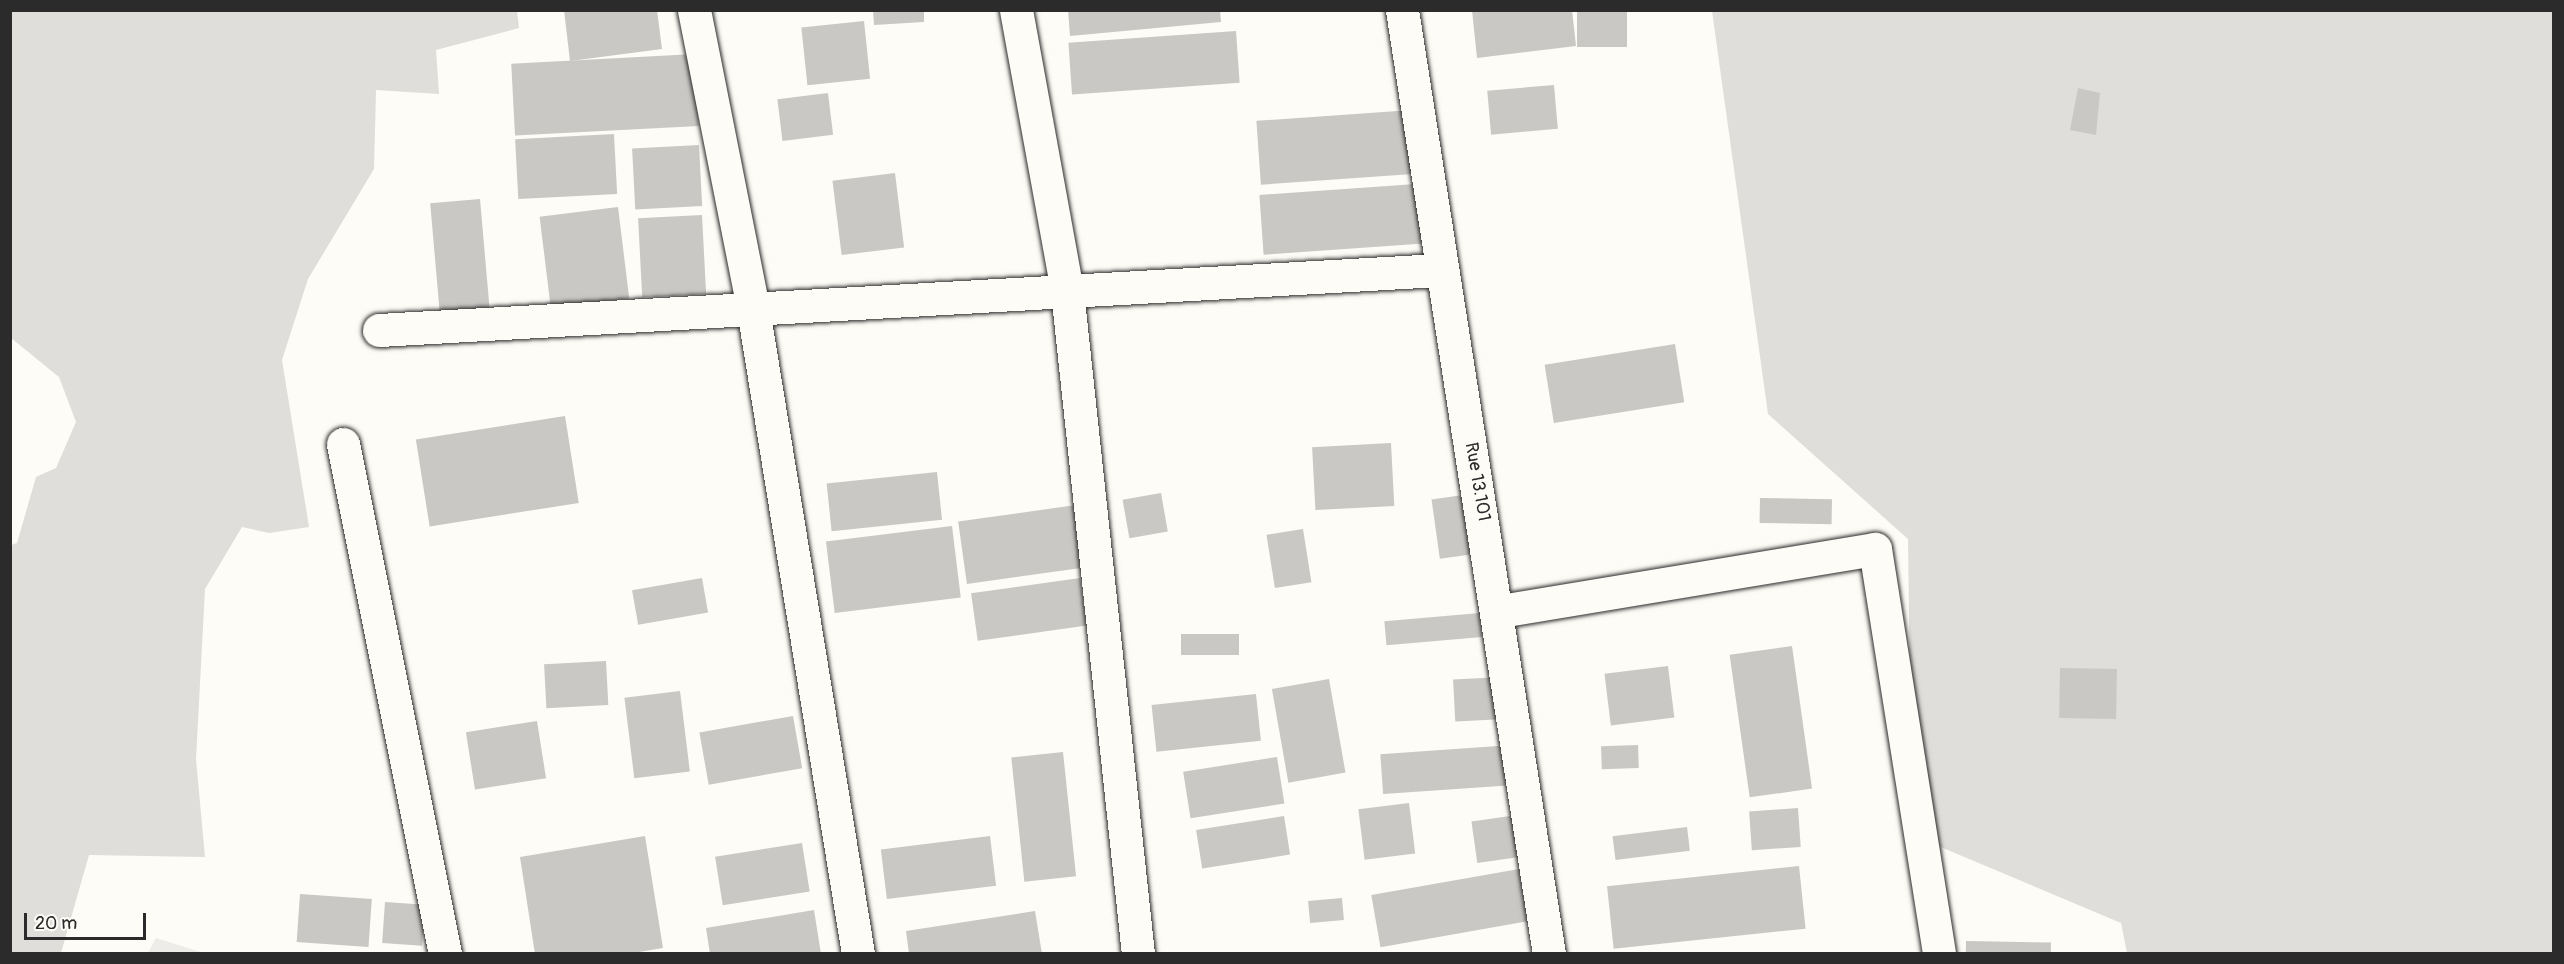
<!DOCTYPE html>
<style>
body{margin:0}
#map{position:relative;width:2564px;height:964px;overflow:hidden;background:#fdfcf7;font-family:Pangolin,sans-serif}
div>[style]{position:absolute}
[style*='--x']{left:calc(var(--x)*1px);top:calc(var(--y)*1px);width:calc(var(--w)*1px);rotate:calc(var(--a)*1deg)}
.built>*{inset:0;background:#edece8}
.green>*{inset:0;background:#dfdeda}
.building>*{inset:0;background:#c9c8c4;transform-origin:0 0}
.roads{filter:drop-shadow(0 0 2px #2b2b2b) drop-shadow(0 0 2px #2b2b2b)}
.minor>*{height:33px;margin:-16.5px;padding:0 16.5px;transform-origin:16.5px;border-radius:16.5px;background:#fdfcf7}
span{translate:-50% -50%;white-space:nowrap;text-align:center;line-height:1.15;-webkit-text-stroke:4.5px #fdfcf7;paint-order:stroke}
.street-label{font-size:18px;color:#2b2b2b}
.frame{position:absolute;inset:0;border:12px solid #2b2b2b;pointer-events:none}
.scale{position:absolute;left:24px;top:913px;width:122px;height:27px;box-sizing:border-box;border:3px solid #2b2b2b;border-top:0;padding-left:8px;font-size:18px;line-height:21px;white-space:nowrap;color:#2b2b2b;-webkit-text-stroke:4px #fdfcf7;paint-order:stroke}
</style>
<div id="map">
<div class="built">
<i style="clip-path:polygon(156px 938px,204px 953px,148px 953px)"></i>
</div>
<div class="green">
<i style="clip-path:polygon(11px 10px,517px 10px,519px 28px,436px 50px,439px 94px,376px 90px,374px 169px,308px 279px,282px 360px,309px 527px,269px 533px,242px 527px,205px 589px,196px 759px,205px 857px,89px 855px,61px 953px,11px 953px,11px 545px,17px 543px,36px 477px,56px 468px,76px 422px,59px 377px,11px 338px)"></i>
<i style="clip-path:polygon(1712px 11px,2553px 11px,2553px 953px,2127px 953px,2121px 923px,1912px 835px,1908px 539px,1768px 414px)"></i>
</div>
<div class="building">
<i style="clip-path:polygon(564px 10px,657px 10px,662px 49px,570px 61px)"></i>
<i style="clip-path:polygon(873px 10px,924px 10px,924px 22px,874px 25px)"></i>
<i style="clip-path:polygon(1068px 10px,1220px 10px,1221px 22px,1070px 36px)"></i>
<i style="clip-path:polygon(1472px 10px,1572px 10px,1576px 46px,1477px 58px)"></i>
<i style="left:1577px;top:10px;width:50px;height:37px"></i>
<i style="left:864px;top:21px;width:58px;height:63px;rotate:84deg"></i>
<i style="left:1236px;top:31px;width:52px;height:168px;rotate:86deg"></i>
<i style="left:695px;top:54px;width:72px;height:184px;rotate:87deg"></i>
<i style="left:1554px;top:85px;width:44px;height:67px;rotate:85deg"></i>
<i style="clip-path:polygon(2078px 88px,2100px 93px,2096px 135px,2070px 130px)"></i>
<i style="left:828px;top:93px;width:42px;height:51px;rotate:83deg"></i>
<i style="left:1426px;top:109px;width:64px;height:170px;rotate:86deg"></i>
<i style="left:614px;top:134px;width:60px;height:99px;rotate:87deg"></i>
<i style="left:699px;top:145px;width:61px;height:67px;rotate:87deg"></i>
<i style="left:895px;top:173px;width:75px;height:63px;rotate:83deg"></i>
<i style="left:1430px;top:183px;width:60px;height:171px;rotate:86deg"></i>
<i style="left:480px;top:199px;width:118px;height:50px;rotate:85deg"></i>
<i style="left:618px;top:207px;width:92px;height:79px;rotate:83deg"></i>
<i style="left:702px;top:215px;width:79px;height:64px;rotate:87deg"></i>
<i style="left:1675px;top:344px;width:59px;height:132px;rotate:81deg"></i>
<i style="left:565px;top:416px;width:88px;height:151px;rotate:81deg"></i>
<i style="left:1391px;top:443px;width:63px;height:79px;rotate:87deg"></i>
<i style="left:937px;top:472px;width:48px;height:111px;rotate:84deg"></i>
<i style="left:1484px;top:492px;width:60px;height:53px;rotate:82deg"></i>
<i style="left:1161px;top:493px;width:39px;height:39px;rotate:80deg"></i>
<i style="left:1760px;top:498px;width:72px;height:25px;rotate:1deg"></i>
<i style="left:1076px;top:505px;width:63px;height:119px;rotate:82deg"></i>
<i style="left:952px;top:526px;width:72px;height:127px;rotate:83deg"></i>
<i style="left:1303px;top:529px;width:54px;height:37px;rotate:81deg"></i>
<i style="left:702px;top:578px;width:35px;height:71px;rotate:80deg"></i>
<i style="left:1080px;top:578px;width:48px;height:110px;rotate:82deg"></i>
<i style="left:1480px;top:613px;width:24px;height:96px;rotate:85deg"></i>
<i style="left:1239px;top:634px;width:21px;height:58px;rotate:90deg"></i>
<i style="left:1792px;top:646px;width:144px;height:63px;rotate:82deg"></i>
<i style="left:606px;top:661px;width:44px;height:62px;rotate:87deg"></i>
<i style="left:1668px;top:666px;width:52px;height:64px;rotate:83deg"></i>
<i style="left:2060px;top:668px;width:57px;height:50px;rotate:1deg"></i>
<i style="left:1503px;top:677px;width:42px;height:50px;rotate:87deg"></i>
<i style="left:1329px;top:679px;width:95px;height:58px;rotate:80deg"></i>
<i style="left:680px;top:691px;width:81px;height:56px;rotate:83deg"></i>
<i style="left:1256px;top:694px;width:47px;height:105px;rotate:84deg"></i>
<i style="left:793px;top:716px;width:53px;height:95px;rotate:80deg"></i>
<i style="left:537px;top:721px;width:58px;height:72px;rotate:81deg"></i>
<i style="left:1512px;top:745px;width:40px;height:132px;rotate:86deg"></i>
<i style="left:1638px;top:745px;width:23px;height:37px;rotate:88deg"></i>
<i style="left:1063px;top:752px;width:125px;height:52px;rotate:84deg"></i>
<i style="left:1277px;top:757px;width:47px;height:95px;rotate:81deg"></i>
<i style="left:1409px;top:803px;width:51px;height:51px;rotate:83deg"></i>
<i style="left:1798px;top:808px;width:39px;height:49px;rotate:86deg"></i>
<i style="left:1517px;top:815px;width:42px;height:46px;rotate:82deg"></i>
<i style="left:1284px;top:816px;width:39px;height:89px;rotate:81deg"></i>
<i style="left:1687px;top:827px;width:24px;height:75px;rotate:83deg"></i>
<i style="clip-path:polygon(645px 836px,663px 948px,627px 954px,535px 954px,520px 857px)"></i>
<i style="left:990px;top:836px;width:50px;height:110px;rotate:83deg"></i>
<i style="left:802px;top:843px;width:49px;height:88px;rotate:81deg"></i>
<i style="left:1799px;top:866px;width:63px;height:193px;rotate:84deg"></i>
<i style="left:1519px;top:869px;width:53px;height:150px;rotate:80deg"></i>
<i style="left:300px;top:894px;width:72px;height:48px;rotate:4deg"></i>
<i style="left:1342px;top:898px;width:22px;height:34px;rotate:85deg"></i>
<i style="left:385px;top:902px;width:40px;height:41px;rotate:4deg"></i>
<i style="clip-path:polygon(814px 910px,821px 954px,710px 954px,706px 928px)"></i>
<i style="clip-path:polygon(1035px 911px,1042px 954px,909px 954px,906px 931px)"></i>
<i style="left:1966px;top:941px;width:85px;height:13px;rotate:1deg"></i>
</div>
<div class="roads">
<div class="minor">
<i style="--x:694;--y:10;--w:305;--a:78.8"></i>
<i style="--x:753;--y:309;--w:653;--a:80.75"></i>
<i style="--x:1016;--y:10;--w:286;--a:79.7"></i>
<i style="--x:1067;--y:291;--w:667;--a:83.89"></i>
<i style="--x:1402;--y:10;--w:955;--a:81.15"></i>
<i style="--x:379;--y:330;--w:1062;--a:-3.24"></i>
<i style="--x:343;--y:444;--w:520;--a:78.69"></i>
<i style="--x:1500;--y:611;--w:380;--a:-9.4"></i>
<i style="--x:1875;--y:549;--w:410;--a:81"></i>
</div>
</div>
<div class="street-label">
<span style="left:1477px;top:482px;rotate:80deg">Rue 13.101</span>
</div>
<div class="frame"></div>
<div class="scale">20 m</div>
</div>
